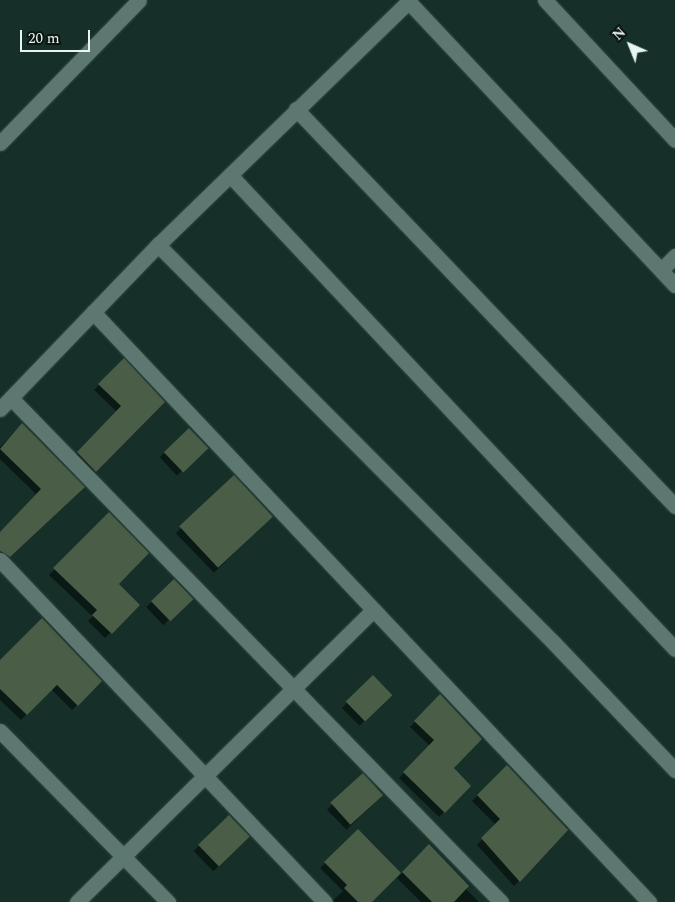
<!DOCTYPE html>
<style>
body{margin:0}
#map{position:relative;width:675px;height:902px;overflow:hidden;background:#162f28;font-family:Spectral,serif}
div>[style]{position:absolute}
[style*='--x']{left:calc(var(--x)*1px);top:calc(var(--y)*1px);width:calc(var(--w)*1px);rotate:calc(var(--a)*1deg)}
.shadow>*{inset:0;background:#0007;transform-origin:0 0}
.building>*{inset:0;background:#495d47;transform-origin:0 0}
.roads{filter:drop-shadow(0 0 1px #384c47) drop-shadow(0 0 1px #384c47)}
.minor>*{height:15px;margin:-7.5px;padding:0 7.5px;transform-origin:7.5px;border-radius:7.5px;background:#5d7870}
span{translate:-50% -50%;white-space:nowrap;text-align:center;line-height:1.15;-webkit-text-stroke:4.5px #0a1512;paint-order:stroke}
.north{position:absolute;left:605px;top:20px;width:50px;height:50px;-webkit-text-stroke:4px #0a1512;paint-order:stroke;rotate:316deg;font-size:14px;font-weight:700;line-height:20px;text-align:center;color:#e6f5f0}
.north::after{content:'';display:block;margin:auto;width:18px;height:22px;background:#e6f5f0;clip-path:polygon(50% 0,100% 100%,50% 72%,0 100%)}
.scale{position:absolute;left:20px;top:30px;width:70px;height:22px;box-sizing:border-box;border:2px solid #e6f5f0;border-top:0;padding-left:6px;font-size:15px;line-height:18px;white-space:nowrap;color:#e6f5f0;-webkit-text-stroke:4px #0a1512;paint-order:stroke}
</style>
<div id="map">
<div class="shadow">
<i style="clip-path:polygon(124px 360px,163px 402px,90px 476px,72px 458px,117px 412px,94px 390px)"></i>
<i style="clip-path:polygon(22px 425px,83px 487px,4px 561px,0 558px,0 533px,37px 495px,0 459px,0 447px)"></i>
<i style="left:189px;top:430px;width:25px;height:40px;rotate:47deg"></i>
<i style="left:234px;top:477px;width:55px;height:81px;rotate:46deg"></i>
<i style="clip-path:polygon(109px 514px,117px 584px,139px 605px,105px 638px,88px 621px,98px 612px,91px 615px,49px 575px)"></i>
<i style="left:174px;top:581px;width:25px;height:38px;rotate:47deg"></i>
<i style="clip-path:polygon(0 662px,101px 681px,72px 710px,51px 689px,21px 720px,0 700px)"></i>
<i style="left:373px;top:677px;width:25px;height:44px;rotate:45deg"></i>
<i style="clip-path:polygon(440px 696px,452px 768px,470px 786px,439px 817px,399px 778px,430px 746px,410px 727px)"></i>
<i style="clip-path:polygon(507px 767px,567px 830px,514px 886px,477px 845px,496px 825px,472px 801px)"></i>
<i style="left:363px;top:775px;width:28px;height:50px;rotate:46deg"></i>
<i style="left:229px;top:817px;width:28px;height:49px;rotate:46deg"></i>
<i style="clip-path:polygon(358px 831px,370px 902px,331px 902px,343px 891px,320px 868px)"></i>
<i style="clip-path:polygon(429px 846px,465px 888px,479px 902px,421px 902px,397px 878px)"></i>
</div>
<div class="building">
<i style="clip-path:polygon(124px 358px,165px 402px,96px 472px,77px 452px,121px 406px,98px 384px)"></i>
<i style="clip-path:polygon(22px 423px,85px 487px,10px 557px,0 551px,0 532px,41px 489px,0 449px)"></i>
<i style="left:189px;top:428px;width:28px;height:35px;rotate:46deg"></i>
<i style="left:234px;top:475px;width:57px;height:75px;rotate:47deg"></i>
<i style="clip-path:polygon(109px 512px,149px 553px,119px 584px,140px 605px,112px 634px,92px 615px,97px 610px,53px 568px)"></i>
<i style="left:174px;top:579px;width:28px;height:32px;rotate:46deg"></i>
<i style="clip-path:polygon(42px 618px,102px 681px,78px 706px,57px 685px,27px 715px,0 689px,0 660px)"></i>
<i style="left:373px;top:675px;width:28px;height:38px;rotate:46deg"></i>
<i style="clip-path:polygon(440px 694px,482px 739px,454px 768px,471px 786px,445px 813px,403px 772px,434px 740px,414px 721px)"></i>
<i style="clip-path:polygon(507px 765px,568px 830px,520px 882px,481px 838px,500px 819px,477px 795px)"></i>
<i style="left:363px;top:773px;width:30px;height:44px;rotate:48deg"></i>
<i style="left:229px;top:815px;width:30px;height:43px;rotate:46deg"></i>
<i style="clip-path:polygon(358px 829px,401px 873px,372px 902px,358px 902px,344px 888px,347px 885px,324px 862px)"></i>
<i style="clip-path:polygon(429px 844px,469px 886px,454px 902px,432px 902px,402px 872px)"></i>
</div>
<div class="roads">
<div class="minor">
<i style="--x:545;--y:0;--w:191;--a:47.1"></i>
<i style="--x:408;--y:1;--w:390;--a:46.8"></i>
<i style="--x:296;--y:109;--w:549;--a:46.33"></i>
<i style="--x:0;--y:143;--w:199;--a:-45.8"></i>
<i style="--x:230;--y:175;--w:650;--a:46.81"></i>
<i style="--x:158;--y:245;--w:560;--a:45.14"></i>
<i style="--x:553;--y:642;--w:177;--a:46.4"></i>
<i style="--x:661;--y:270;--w:20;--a:-45"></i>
<i style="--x:93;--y:312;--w:811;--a:46.7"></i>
<i style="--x:11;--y:398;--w:703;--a:45.81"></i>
<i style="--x:0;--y:409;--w:228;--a:-46.1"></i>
<i style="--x:158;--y:245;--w:351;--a:-44.2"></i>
<i style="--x:0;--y:560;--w:472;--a:46.5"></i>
<i style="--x:0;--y:731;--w:240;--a:45.5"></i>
<i style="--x:77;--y:902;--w:416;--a:-44.6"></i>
</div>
</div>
<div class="north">N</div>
<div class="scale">20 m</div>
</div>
